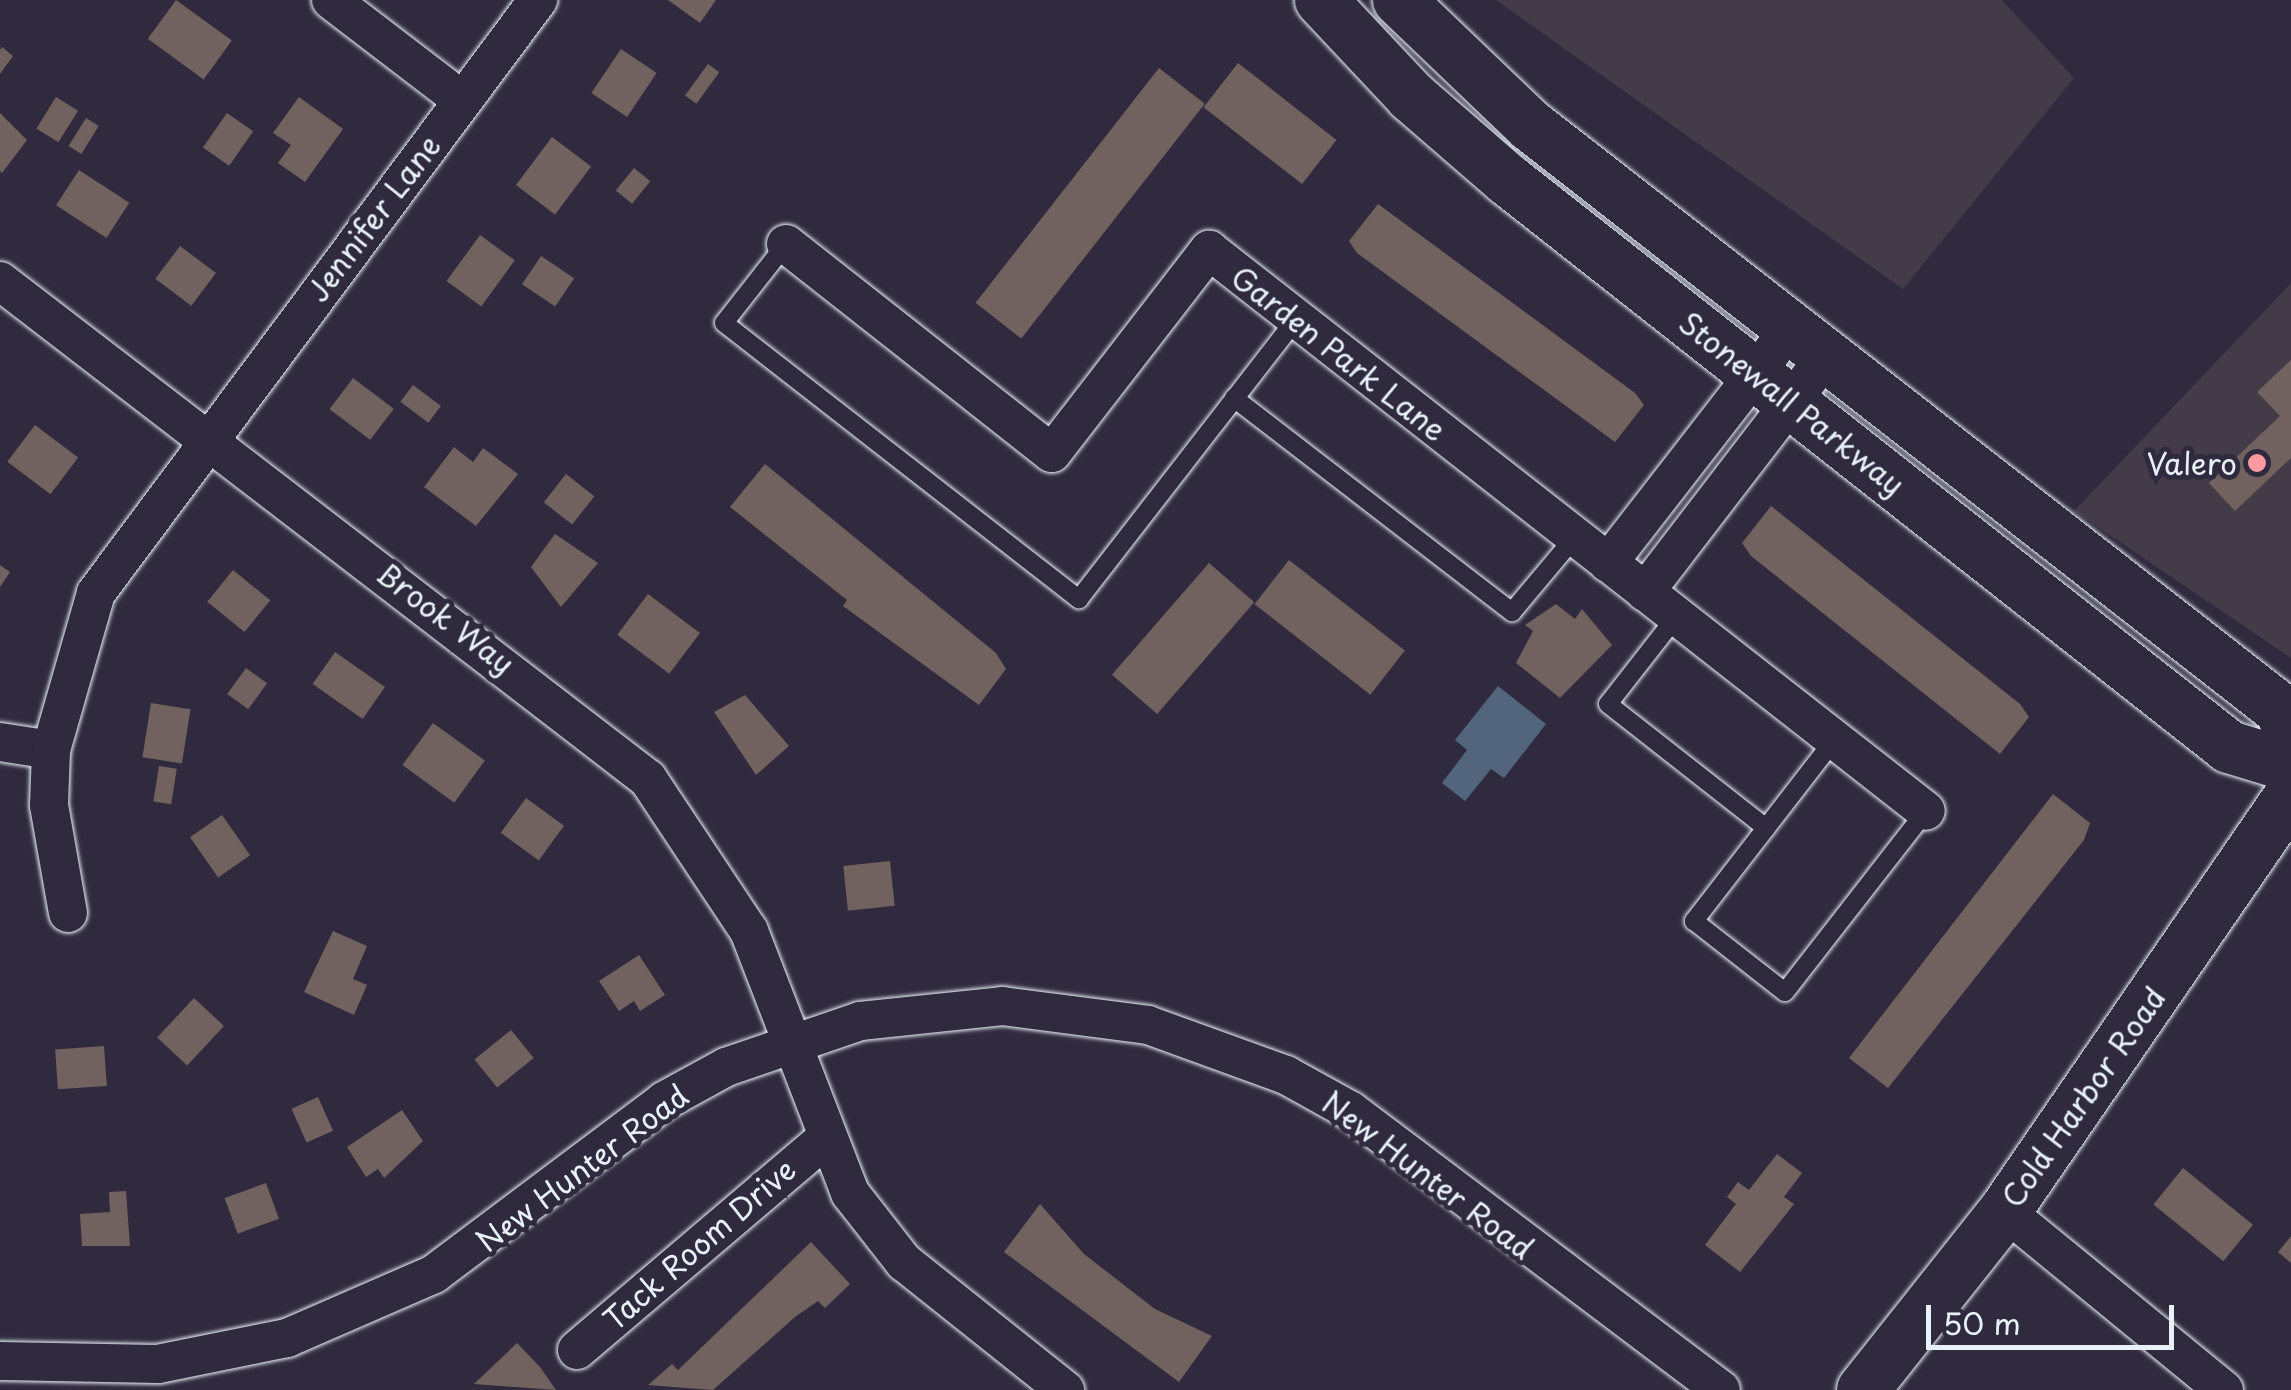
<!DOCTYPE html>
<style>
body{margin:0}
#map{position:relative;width:2291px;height:1390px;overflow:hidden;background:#2f2a3d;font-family:"Playpen Sans",sans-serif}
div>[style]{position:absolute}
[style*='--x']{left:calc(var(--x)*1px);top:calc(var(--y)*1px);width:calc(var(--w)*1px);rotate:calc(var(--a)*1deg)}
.built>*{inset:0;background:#433b47}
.water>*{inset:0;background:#52657d}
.building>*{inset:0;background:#72625f;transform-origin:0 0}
.roads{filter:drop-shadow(0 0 2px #e8f1f8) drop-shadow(0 0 2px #e8f1f8)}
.lane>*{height:18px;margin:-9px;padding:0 9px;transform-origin:9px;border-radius:9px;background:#2f2a3d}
.street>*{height:38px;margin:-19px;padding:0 19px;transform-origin:19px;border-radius:19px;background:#2f2a3d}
.secondary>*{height:52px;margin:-26px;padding:0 26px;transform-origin:26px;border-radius:26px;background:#2f2a3d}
.dots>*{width:28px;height:28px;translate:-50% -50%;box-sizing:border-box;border:5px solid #2f2a3d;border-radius:50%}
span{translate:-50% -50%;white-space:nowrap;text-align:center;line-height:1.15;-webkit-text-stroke:10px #2f2a3d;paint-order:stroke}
.street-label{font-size:30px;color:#e8f1f8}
.poi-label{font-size:30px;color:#e8f1f8}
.right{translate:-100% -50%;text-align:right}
.scale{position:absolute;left:1926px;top:1305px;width:248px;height:45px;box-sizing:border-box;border:5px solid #e8f1f8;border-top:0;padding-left:12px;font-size:30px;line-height:35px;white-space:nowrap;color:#e8f1f8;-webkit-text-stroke:8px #2f2a3d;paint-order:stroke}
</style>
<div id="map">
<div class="built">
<i style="clip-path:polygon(1496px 0,2002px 0,2074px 78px,1903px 289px)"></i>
<i style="clip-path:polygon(2291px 283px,2291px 658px,2074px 511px)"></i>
</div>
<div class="water">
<i style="clip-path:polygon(1498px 686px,1546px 724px,1504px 778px,1491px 769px,1465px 801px,1442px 783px,1467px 750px,1455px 740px)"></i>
</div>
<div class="building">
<i style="left:176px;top:0;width:69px;height:48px;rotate:36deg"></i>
<i style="clip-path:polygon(668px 0,716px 0,700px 23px)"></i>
<i style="clip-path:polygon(2px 47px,13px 56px,0 74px,0 50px)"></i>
<i style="left:621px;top:49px;width:43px;height:53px;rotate:34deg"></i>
<i style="left:1238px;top:63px;width:125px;height:56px;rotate:38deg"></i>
<i style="left:708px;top:64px;width:14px;height:39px;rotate:36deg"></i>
<i style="left:1159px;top:68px;width:58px;height:298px;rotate:38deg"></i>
<i style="left:56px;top:97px;width:26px;height:37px;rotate:32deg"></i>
<i style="clip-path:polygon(299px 97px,343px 129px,305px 182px,278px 163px,291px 145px,273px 133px)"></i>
<i style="clip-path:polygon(0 113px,27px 140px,2px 173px,0 171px)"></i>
<i style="left:227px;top:113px;width:32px;height:42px;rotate:35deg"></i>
<i style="left:86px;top:118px;width:15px;height:33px;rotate:32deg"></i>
<i style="left:552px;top:137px;width:49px;height:60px;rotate:37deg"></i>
<i style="left:634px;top:168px;width:21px;height:29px;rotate:39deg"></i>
<i style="left:79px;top:170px;width:60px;height:42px;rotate:33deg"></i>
<i style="clip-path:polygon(1378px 204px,1635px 393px,1644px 405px,1615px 442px,1357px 253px,1349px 241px)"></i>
<i style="left:480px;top:235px;width:43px;height:57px;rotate:36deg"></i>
<i style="left:180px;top:246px;width:45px;height:41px;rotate:37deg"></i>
<i style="left:541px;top:256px;width:40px;height:34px;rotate:34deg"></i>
<i style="clip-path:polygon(2291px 360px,2291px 458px,2235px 511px,2209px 483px,2280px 416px,2257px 392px)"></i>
<i style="left:353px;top:378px;width:51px;height:39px;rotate:37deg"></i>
<i style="left:413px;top:385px;width:35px;height:21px;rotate:37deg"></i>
<i style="left:35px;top:425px;width:54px;height:46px;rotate:37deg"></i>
<i style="clip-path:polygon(454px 447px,473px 462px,483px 448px,518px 474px,476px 526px,424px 487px)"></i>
<i style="clip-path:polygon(765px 464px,996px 653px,1006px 669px,979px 705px,843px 606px,847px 600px,730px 507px)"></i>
<i style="left:566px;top:474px;width:36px;height:36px;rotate:38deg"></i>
<i style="clip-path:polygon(1771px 506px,2020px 704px,2029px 717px,2000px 754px,1751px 556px,1742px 543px)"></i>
<i style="clip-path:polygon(555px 534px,598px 563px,561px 607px,531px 567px)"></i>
<i style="left:1289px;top:560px;width:147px;height:56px;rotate:38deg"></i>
<i style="left:1209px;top:563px;width:60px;height:148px;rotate:41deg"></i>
<i style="clip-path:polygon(0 565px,10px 572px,0 587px)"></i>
<i style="left:233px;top:570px;width:48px;height:41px;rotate:39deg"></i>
<i style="left:648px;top:594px;width:65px;height:51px;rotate:37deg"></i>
<i style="clip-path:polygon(1556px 604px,1575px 619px,1582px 609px,1612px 645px,1560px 698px,1516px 663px,1533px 631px,1525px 625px)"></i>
<i style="left:335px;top:652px;width:61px;height:39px;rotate:35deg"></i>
<i style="left:246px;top:668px;width:26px;height:32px;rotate:36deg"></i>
<i style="clip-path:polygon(745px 695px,789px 746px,756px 775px,714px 712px)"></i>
<i style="left:151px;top:703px;width:40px;height:55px;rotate:9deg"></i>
<i style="left:433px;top:723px;width:64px;height:52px;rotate:36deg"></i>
<i style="left:159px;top:766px;width:18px;height:36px;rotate:9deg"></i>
<i style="clip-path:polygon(2053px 794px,2090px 823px,2084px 840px,1888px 1088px,1849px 1058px)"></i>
<i style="left:526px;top:798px;width:47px;height:43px;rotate:36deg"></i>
<i style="left:222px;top:815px;width:49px;height:39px;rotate:55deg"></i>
<i style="left:890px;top:861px;width:45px;height:47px;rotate:84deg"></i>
<i style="clip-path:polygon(333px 931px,367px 946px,353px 979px,367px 985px,354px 1015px,304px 992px)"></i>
<i style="clip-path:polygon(639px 955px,665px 995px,640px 1011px,634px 1001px,619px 1011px,599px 981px)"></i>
<i style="left:194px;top:998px;width:41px;height:54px;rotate:43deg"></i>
<i style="left:511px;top:1030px;width:36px;height:47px;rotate:51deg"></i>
<i style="left:104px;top:1046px;width:40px;height:49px;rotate:86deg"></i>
<i style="left:318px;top:1097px;width:37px;height:29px;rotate:66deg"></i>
<i style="clip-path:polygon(402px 1110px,423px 1141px,384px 1178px,378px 1169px,366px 1177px,347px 1147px)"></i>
<i style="clip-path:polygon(1777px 1154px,1802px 1173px,1784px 1197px,1794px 1204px,1740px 1272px,1705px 1245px,1736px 1204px,1727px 1197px,1738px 1182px,1749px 1190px)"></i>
<i style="left:2183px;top:1168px;width:90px;height:47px;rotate:39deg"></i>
<i style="left:266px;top:1183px;width:38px;height:44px;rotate:70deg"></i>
<i style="clip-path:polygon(126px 1191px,130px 1246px,82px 1246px,80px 1214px,110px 1212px,109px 1192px)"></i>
<i style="clip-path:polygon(1040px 1204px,1084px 1254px,1155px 1309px,1212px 1336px,1179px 1382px,1004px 1252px)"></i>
<i style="clip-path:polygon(2291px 1236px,2291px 1263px,2278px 1252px)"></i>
<i style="clip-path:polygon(811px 1242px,850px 1284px,825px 1308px,818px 1301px,795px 1317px,713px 1390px,648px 1385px,672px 1364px,678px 1370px)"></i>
<i style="clip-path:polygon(517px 1343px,540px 1367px,556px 1390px,474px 1384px)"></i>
</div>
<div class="roads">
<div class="lane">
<i style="--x:786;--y:244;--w:100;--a:128.1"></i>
<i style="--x:724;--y:323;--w:450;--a:37.9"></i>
<i style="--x:1079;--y:599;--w:352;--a:-52.2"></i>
<i style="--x:1234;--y:398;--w:351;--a:37.6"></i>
<i style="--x:1512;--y:612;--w:97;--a:-50"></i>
<i style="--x:1676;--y:617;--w:110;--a:128"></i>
<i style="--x:1608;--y:704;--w:201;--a:38.1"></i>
<i style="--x:1766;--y:828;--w:111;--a:-52.3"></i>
<i style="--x:1766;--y:828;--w:118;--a:127.7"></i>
<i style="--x:1694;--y:921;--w:115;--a:38"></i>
<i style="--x:1785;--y:992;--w:229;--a:-52.1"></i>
</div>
<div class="street">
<i style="--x:331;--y:0;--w:165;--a:37.4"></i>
<i style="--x:786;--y:244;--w:338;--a:38.2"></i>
<i style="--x:1052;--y:453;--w:257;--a:-52.3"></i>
<i style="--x:1209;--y:250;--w:910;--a:38.04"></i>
<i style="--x:0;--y:281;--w:817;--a:37.54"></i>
<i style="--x:648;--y:779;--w:182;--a:56.4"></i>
<i style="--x:749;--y:931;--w:281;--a:68.9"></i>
<i style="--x:850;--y:1193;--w:88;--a:52"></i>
<i style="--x:904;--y:1262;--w:206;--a:38.5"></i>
<i style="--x:1608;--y:563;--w:297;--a:-52.2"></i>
<i style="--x:1645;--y:592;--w:297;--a:-52.5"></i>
<i style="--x:0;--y:742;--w:52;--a:8.9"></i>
<i style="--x:68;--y:913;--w:110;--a:-100"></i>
<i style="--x:49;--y:805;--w:55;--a:-87.9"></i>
<i style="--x:51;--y:750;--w:163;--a:-74"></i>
<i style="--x:96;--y:593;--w:740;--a:-53.3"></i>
<i style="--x:2005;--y:1211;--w:283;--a:39.3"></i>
<i style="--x:577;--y:1350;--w:323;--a:-40.4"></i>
<i style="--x:0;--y:1361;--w:158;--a:1.1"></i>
<i style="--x:158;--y:1364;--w:132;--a:-11.4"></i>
<i style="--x:287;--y:1338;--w:160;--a:-23.5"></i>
<i style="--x:434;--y:1274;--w:288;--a:-36.9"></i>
<i style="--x:664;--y:1101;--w:71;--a:-28.7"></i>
<i style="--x:726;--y:1067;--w:142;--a:-18.9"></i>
<i style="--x:860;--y:1021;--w:143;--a:-6"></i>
<i style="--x:1002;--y:1006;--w:147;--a:7.4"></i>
<i style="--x:1148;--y:1025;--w:147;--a:19.9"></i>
<i style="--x:1286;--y:1075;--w:74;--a:29"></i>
<i style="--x:1351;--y:1111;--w:463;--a:37"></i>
</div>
<div class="secondary">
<i style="--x:1321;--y:0;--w:132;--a:46.8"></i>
<i style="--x:1411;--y:96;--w:128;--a:40.9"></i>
<i style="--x:1508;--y:180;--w:917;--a:38.18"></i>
<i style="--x:2229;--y:747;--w:65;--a:17"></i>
<i style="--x:1399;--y:0;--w:182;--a:43.7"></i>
<i style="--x:1531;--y:126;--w:949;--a:37.9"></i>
<i style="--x:2280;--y:709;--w:25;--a:64"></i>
<i style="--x:1863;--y:1390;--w:228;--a:-51.6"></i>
<i style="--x:2005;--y:1211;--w:505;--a:-55.49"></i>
</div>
</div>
<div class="dots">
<i style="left:2257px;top:463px;background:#ff9aa2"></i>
</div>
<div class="street-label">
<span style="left:373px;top:218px;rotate:-53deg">Jennifer Lane</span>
<span style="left:1339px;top:353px;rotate:38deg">Garden Park Lane</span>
<span style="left:1792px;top:403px;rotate:38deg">Stonewall Parkway</span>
<span style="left:446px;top:618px;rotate:37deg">Brook Way</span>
<span style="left:2083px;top:1097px;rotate:-55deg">Cold Harbor Road</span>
<span style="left:582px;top:1168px;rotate:-37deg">New Hunter Road</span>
<span style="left:1428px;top:1175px;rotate:37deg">New Hunter Road</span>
<span style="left:699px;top:1244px;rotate:-41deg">Tack Room Drive</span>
</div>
<div class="poi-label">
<span class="right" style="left:2237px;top:463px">Valero</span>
</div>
<div class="scale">50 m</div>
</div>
